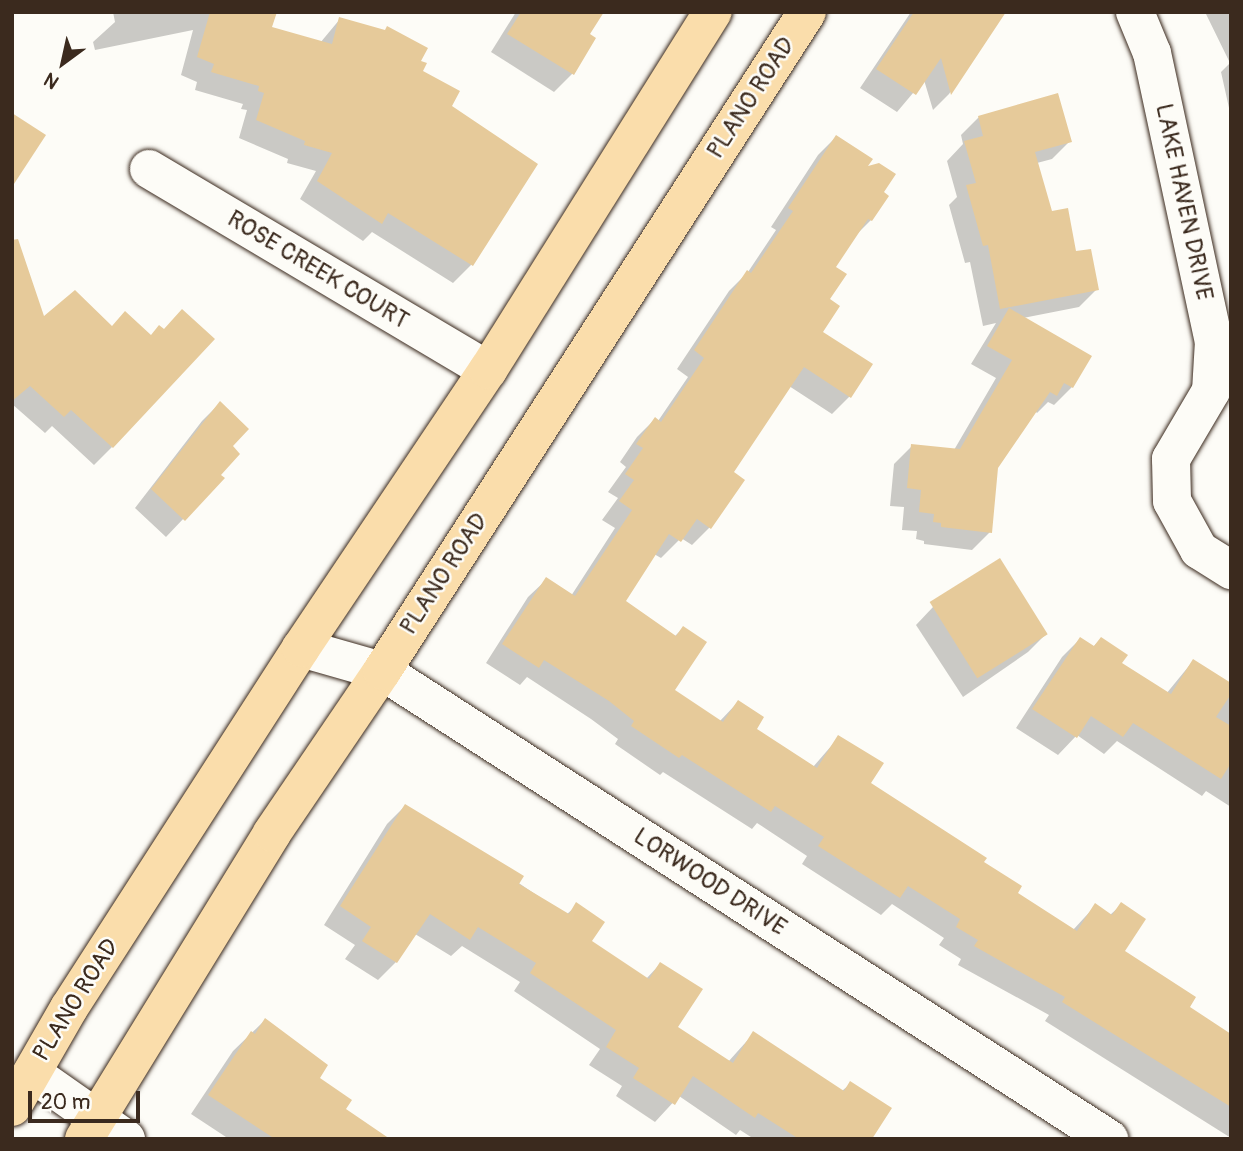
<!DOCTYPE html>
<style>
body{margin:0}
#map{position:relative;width:1243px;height:1151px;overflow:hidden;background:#fdfcf7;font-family:Pangolin,sans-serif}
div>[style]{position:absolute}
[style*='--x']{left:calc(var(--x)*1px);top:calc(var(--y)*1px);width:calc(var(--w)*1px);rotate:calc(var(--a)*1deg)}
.shadow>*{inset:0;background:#0003}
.building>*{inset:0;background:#e6ca9a;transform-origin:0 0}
.roads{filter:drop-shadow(0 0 2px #3b2a1e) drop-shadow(0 0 2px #3b2a1e)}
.minor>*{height:38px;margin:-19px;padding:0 19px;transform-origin:19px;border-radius:19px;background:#fdfcf7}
.major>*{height:38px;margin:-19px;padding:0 19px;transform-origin:19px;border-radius:19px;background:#faddab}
span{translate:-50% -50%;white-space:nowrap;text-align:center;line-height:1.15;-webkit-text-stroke:5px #fdfcf7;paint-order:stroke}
.street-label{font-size:24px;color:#3b2a1e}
.frame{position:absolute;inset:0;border:14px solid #3b2a1e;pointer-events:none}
.north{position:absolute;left:28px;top:28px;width:70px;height:70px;-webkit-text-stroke:5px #fdfcf7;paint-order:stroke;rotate:213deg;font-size:19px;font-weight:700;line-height:28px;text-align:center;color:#3b2a1e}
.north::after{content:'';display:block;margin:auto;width:24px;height:32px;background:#3b2a1e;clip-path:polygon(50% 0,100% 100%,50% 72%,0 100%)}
.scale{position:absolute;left:28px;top:1091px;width:112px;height:32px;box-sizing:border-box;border:4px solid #3b2a1e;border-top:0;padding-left:9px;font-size:21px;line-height:24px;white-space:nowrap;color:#3b2a1e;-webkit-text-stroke:5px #fdfcf7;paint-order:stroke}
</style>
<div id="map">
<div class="shadow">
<i style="clip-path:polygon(113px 12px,275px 12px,270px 28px,320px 43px,340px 19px,419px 61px,421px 72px,450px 107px,535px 165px,471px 265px,453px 283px,372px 232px,363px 241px,300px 199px,316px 171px,287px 163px,288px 159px,239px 138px,247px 110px,241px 109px,243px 104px,195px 90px,197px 82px,181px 75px,193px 30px,95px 50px,93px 42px,115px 22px)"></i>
<i style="clip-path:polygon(516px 12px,595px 12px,572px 74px,554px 92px,491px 52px)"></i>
<i style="clip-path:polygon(911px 12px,1004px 12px,949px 94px,933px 110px,924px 80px,897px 112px,860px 88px)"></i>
<i style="clip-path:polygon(1205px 12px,1231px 12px,1231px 117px,1221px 72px,1230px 63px)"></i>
<i style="clip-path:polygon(979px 117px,1070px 141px,1052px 159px,1037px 163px,1051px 213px,1097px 289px,1079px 307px,1023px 318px,1072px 387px,1054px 405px,1048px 402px,1037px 413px,1035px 411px,996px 468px,990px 532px,972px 550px,924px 544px,924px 541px,916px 539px,917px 531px,902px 530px,904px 507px,890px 506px,894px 464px,912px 446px,954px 450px,996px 378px,971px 364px,996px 323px,983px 326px,970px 262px,965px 263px,949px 205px,957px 197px,947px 161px,963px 144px,961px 135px)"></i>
<i style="clip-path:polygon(836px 137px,882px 193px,871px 220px,854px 237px,833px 268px,821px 333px,850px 396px,832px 414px,789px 386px,731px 473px,710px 527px,692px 545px,681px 538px,661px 558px,654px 554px,623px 601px,674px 637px,683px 628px,672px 691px,719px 722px,738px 702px,754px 730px,813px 767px,839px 737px,869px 783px,982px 863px,1015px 893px,1073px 930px,1095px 906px,1110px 915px,1121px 905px,1123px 952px,1187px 1008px,1231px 1036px,1231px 1138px,1045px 1021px,1049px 1015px,958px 965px,961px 959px,939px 945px,944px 938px,892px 904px,881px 915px,802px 864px,807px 856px,757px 823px,752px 829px,663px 772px,660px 775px,615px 744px,618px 739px,591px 719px,527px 677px,520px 685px,486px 663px,528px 597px,546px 580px,571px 596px,615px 528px,602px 520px,618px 498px,608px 492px,626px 467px,620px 462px,637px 437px,655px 419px,658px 421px,688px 377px,677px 369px,729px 291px,748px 272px,776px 230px,771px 227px,818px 155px)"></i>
<i style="clip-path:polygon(12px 247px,43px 319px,112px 447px,94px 465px,52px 426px,45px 433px,12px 404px)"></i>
<i style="clip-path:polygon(220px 403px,230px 446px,219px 475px,222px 478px,166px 537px,135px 508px,202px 421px)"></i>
<i style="clip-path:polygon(933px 607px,1046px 634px,1028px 652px,963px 697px,916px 625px)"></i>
<i style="clip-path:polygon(1080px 639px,1093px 647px,1101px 639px,1120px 663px,1166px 694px,1193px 661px,1231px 685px,1231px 807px,1206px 791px,1202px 796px,1117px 741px,1104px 754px,1077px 735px,1058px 755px,1016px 728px,1062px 657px)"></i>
<i style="clip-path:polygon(405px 806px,566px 915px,577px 905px,589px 941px,646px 979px,660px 964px,676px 1028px,728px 1062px,754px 1033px,842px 1091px,851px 1083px,871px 1139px,754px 1139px,740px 1130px,736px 1135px,679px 1096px,655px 1122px,616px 1096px,622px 1086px,589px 1065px,600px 1049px,514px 991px,520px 982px,462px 946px,451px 956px,415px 934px,396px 962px,378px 980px,345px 959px,355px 945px,324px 925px,387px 824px)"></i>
<i style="clip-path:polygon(265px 1020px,344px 1110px,387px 1139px,229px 1139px,191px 1114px,233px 1051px)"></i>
</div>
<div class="building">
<i style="clip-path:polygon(210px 12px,277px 12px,272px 27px,332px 44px,339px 17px,385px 30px,387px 26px,428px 48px,421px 61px,427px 63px,423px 71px,460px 91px,452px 106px,538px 164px,473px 266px,388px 213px,382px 224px,317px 181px,332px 153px,304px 145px,305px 141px,256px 120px,264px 93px,258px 91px,259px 86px,211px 72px,214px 64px,197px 57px)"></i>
<i style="clip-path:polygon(521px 12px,604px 12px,590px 34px,596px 38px,574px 75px,507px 34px)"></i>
<i style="clip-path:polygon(914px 12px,1006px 12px,951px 95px,941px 58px,916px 95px,876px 69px)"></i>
<i style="clip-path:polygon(1058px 93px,1072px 142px,1035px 152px,1052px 211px,1068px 208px,1076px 251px,1091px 249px,1099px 290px,1000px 309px,988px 245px,983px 246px,966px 185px,976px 183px,964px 141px,983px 136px,978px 116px)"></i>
<i style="clip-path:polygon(12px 113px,46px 135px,12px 187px)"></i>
<i style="clip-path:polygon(836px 135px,873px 159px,868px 166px,879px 163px,896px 174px,884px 192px,889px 196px,872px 221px,868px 219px,836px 267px,847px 274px,830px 299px,840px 306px,823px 332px,873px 364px,851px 398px,804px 367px,734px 472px,745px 480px,711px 529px,697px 519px,681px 542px,669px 534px,626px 601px,676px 636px,683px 626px,707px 642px,675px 690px,723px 722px,738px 700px,764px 717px,757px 729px,817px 768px,838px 735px,884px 763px,871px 783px,987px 858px,984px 862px,1022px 886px,1018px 893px,1077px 931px,1095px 903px,1112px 915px,1121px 902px,1146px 919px,1125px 951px,1196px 997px,1190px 1007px,1231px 1034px,1231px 1107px,1062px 1002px,1065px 997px,974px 946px,978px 940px,956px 927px,960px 919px,908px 886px,900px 898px,818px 846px,824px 837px,775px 806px,771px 812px,682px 755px,679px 758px,631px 726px,634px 721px,609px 701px,544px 660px,539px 668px,502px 644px,546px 577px,575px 596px,632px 510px,619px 501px,634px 480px,625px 474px,643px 448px,636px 444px,655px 417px,661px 422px,704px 358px,694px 350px,747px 270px,751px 273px,793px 211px,788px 208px)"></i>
<i style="clip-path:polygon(18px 239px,44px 316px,75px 290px,112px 326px,125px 311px,151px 335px,159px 325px,164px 329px,182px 309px,215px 339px,113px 448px,71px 410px,64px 417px,30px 386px,12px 401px,12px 240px)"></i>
<i style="clip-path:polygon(1009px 308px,1092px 356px,1073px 388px,1064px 383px,1057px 396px,1050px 392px,998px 468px,992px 533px,941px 527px,941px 523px,933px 522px,934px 514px,919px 512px,921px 490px,907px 488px,911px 444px,960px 449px,1012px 360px,987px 346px)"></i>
<i style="clip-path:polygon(220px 401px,249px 429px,233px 446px,240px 454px,221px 475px,225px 478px,185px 521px,151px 489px)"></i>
<i style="left:1000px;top:558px;width:90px;height:83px;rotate:58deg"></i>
<i style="clip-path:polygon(1080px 637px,1094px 646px,1101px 637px,1128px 655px,1122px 663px,1171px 694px,1193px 659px,1231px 683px,1231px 694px,1216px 717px,1231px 726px,1231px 763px,1221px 779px,1133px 723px,1123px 737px,1091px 716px,1077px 738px,1032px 709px)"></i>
<i style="clip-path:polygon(405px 804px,524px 876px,519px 884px,569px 914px,576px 902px,605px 922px,592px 941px,649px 979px,660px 962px,703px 989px,678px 1027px,733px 1063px,753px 1031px,844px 1091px,850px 1081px,892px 1108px,872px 1139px,799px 1139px,758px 1113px,755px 1118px,693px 1076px,675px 1105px,633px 1078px,639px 1068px,606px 1047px,616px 1030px,530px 973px,536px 963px,478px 927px,470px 940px,430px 914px,397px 963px,362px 941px,371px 927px,340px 906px)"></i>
<i style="clip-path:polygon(265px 1018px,328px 1065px,320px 1078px,352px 1100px,346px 1109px,390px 1139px,275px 1139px,208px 1095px,251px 1031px,255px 1034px)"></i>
</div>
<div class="roads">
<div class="minor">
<i style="--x:1135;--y:12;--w:44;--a:67.5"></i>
<i style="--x:1152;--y:53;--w:295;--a:77.9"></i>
<i style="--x:1214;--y:341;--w:50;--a:93.4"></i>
<i style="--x:1211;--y:391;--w:79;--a:120.5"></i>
<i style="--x:1171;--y:459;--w:42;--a:88.6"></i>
<i style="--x:1172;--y:501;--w:56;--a:61.1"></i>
<i style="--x:1199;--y:550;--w:38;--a:32"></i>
<i style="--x:149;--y:169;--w:394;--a:30.7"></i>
<i style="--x:301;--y:648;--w:84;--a:15.9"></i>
<i style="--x:382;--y:671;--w:865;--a:32.77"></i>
<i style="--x:32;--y:1073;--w:115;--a:35.1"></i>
</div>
<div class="major">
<i style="--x:12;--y:1107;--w:114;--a:-60.1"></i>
<i style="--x:69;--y:1008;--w:428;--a:-57.2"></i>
<i style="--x:301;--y:648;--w:335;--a:-56.1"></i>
<i style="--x:488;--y:370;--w:423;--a:-57.9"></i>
<i style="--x:84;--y:1139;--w:359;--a:-58.4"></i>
<i style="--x:272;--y:833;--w:196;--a:-55.8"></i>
<i style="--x:382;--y:671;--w:784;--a:-57.18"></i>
</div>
</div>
<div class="street-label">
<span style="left:751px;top:98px;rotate:-57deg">PLANO ROAD</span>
<span style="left:1184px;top:202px;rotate:78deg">LAKE HAVEN DRIVE</span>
<span style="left:318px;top:270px;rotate:31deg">ROSE CREEK COURT</span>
<span style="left:444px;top:574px;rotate:-57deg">PLANO ROAD</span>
<span style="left:710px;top:882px;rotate:33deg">LORWOOD DRIVE</span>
<span style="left:76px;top:1000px;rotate:-58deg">PLANO ROAD</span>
</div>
<div class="frame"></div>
<div class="north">N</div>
<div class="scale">20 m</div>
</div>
